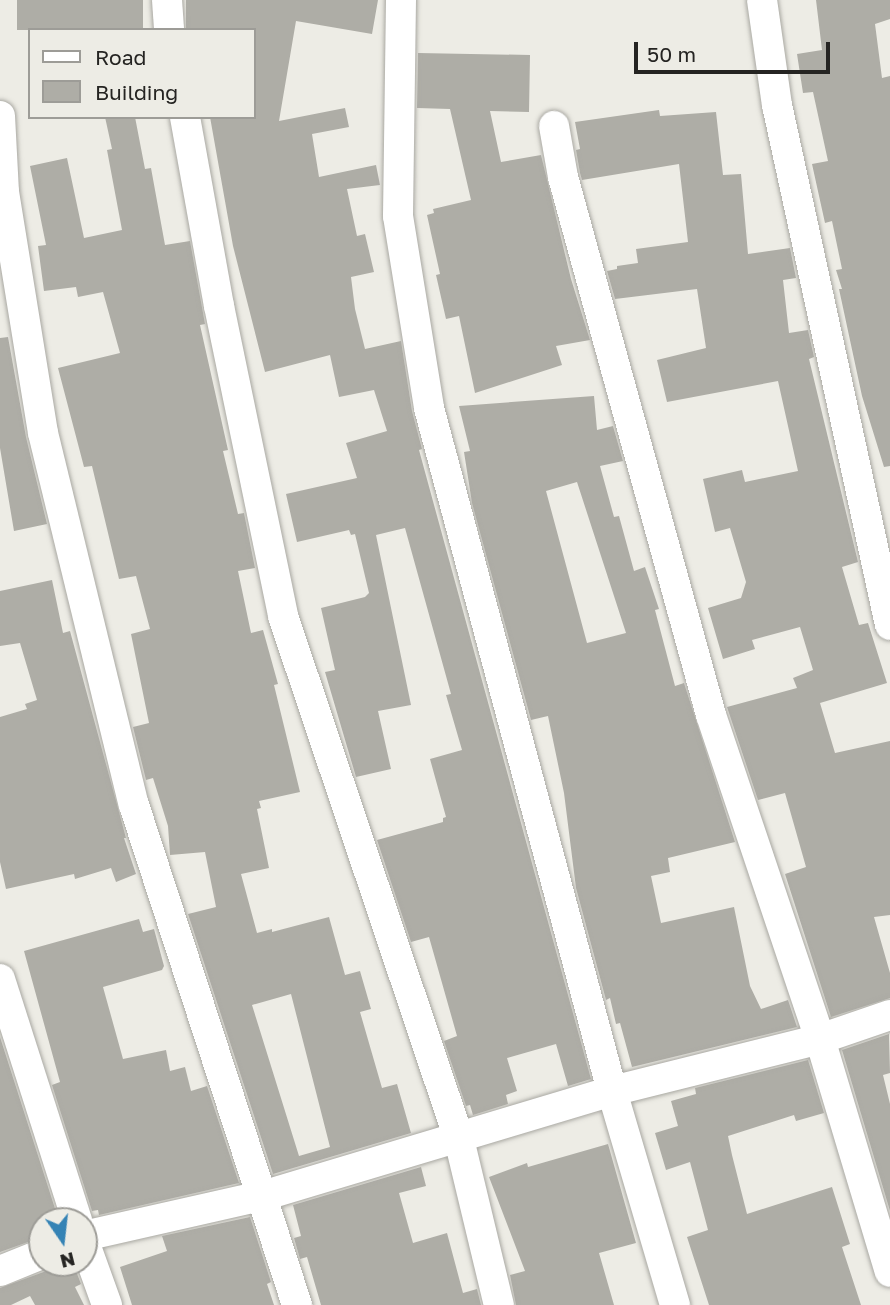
<!DOCTYPE html>
<style>
body{margin:0}
#map{position:relative;width:890px;height:1305px;overflow:hidden;background:#edece5;font-family:"Golos Text",sans-serif}
div>[style]{position:absolute}
[style*='--x']{left:calc(var(--x)*1px);top:calc(var(--y)*1px);width:calc(var(--w)*1px);rotate:calc(var(--a)*1deg)}
.building>*{inset:0;background:#aeada6;transform-origin:0 0}
.roads{filter:drop-shadow(0 0 2px #a9a8a2) drop-shadow(0 0 2px #a9a8a2)}
.minor>*{height:30px;margin:-15px;padding:0 15px;transform-origin:15px;border-radius:15px;background:#fff}
span{translate:-50% -50%;white-space:nowrap;text-align:center;line-height:1.15;-webkit-text-stroke:6px #edece5;paint-order:stroke}
.legend{position:absolute;left:28px;top:28px;width:228px;height:91px;box-sizing:border-box;background:#edece5;border:2px solid #9d9c97;margin:0;padding:9px 12px;list-style:none;font-size:21px;color:#252422}
.legend li{display:flex;align-items:center;gap:14px;height:35px}
.legend b{width:35px;border:2px solid #9d9c97}
.north{position:absolute;left:28px;top:1207px;width:70px;height:70px;box-sizing:border-box;background:#edece5;border:2px solid #9d9c97;border-radius:50%;rotate:166deg;font-size:19px;font-weight:700;line-height:28px;text-align:center;color:#252422}
.north::after{content:'';display:block;margin:auto;width:24px;height:32px;background:#3583b5;clip-path:polygon(50% 0,100% 100%,50% 72%,0 100%)}
.scale{position:absolute;left:634px;top:42px;width:196px;height:32px;box-sizing:border-box;border:4px solid #252422;border-top:0;padding-left:9px;font-size:21px;line-height:24px;white-space:nowrap;color:#252422;-webkit-text-stroke:5px #edece5;paint-order:stroke}
</style>
<div id="map">
<div class="building">
<i style="left:17px;top:0;width:126px;height:30px"></i>
<i style="clip-path:polygon(186px 0,378px 0,372px 34px,296px 21px,279px 121px,345px 108px,349px 127px,312px 134px,319px 177px,376px 165px,380px 185px,347px 189px,357px 236px,365px 234px,374px 272px,351px 277px,355px 309px,365px 349px,401px 341px,412px 411px,422px 449px,419px 450px,591px 1079px,568px 1086px,556px 1044px,507px 1058px,517px 1091px,506px 1095px,508px 1104px,473px 1115px,470px 1105px,466px 1106px,444px 1041px,457px 1036px,429px 937px,411px 942px,377px 840px,443px 822px,443px 818px,446px 817px,430px 759px,462px 750px,446px 695px,451px 694px,405px 528px,376px 535px,411px 705px,378px 711px,391px 769px,356px 777px,325px 672px,335px 670px,321px 608px,365px 597px,369px 593px,355px 534px,351px 535px,349px 530px,297px 542px,286px 494px,357px 478px,346px 443px,387px 431px,374px 390px,339px 397px,330px 355px,265px 372px,233px 246px,210px 117px,254px 117px,254px 30px,186px 30px)"></i>
<i style="clip-path:polygon(816px 0,890px 0,890px 19px,875px 24px,882px 78px,890px 76px,890px 466px,884px 467px,862px 396px,839px 289px,842px 289px,836px 270px,842px 269px,832px 221px,825px 223px,812px 164px,828px 161px,813px 92px,803px 93px,797px 54px,822px 50px)"></i>
<i style="clip-path:polygon(418px 53px,530px 55px,529px 112px,490px 111px,501px 162px,541px 155px,571px 279px,590px 340px,556px 346px,562px 365px,475px 393px,459px 316px,446px 319px,436px 275px,440px 274px,427px 215px,434px 213px,433px 209px,471px 200px,450px 109px,417px 108px)"></i>
<i style="clip-path:polygon(659px 110px,660px 116px,716px 112px,723px 175px,741px 174px,748px 254px,790px 248px,796px 278px,783px 280px,789px 333px,808px 330px,814px 357px,809px 359px,858px 562px,842px 567px,859px 625px,868px 623px,887px 683px,820px 703px,835px 753px,890px 741px,890px 915px,874px 917px,890px 973px,890px 998px,831px 1017px,785px 874px,806px 867px,785px 793px,758px 800px,727px 707px,797px 688px,793px 678px,813px 670px,800px 627px,752px 640px,755px 649px,723px 659px,708px 608px,741px 598px,746px 582px,730px 528px,715px 532px,703px 479px,742px 470px,745px 482px,798px 471px,778px 381px,667px 402px,657px 360px,706px 348px,697px 289px,615px 299px,607px 271px,617px 269px,617px 266px,638px 263px,636px 249px,688px 242px,679px 164px,582px 180px,580px 173px,576px 150px,580px 149px,575px 122px)"></i>
<i style="clip-path:polygon(evenodd,105px 117px,135px 117px,145px 169px,151px 168px,165px 245px,190px 241px,205px 324px,200px 325px,228px 450px,223px 451px,238px 514px,244px 513px,255px 568px,238px 571px,251px 633px,263px 630px,278px 684px,274px 685px,300px 792px,259px 801px,261px 808px,257px 809px,269px 868px,241px 874px,257px 933px,272px 929px,272px 932px,329px 917px,345px 975px,360px 971px,371px 1009px,360px 1012px,382px 1088px,397px 1084px,411px 1133px,273px 1174px,188px 914px,216px 907px,205px 852px,170px 855px,168px 826px,153px 778px,146px 780px,133px 727px,149px 723px,131px 634px,150px 629px,136px 576px,119px 579px,92px 466px,84px 467px,58px 368px,120px 353px,103px 292px,78px 297px,76px 287px,44px 291px,38px 246px,46px 245px,30px 166px,67px 158px,84px 238px,122px 230px,107px 150px,112px 149px,105px 117px,291px 994px,330px 1147px,299px 1156px,252px 1005px,291px 994px)"></i>
<i style="clip-path:polygon(8px 337px,26px 437px,47px 524px,14px 531px,0 448px,0 338px)"></i>
<i style="clip-path:polygon(evenodd,594px 396px,597px 430px,613px 426px,623px 461px,600px 466px,614px 517px,619px 516px,634px 571px,645px 567px,659px 609px,655px 610px,675px 686px,684px 683px,735px 842px,668px 858px,670px 872px,651px 876px,661px 923px,734px 907px,750px 986px,761px 1009px,788px 1000px,797px 1027px,632px 1067px,620px 1023px,616px 1024px,610px 998px,606px 1000px,576px 888px,564px 793px,548px 716px,531px 720px,472px 503px,464px 452px,470px 451px,459px 406px,594px 396px,577px 482px,626px 633px,587px 643px,546px 491px,577px 482px)"></i>
<i style="clip-path:polygon(52px 580px,63px 633px,70px 631px,126px 838px,124px 838px,136px 874px,116px 882px,111px 868px,75px 879px,74px 874px,6px 889px,0 862px,0 717px,27px 709px,25px 704px,37px 700px,20px 643px,0 646px,0 591px)"></i>
<i style="clip-path:polygon(139px 919px,143px 932px,154px 929px,164px 966px,162px 970px,103px 987px,123px 1059px,166px 1050px,170px 1071px,185px 1067px,191px 1091px,207px 1086px,239px 1183px,99px 1215px,98px 1210px,92px 1211px,52px 1085px,60px 1082px,24px 951px)"></i>
<i style="clip-path:polygon(889px 1034px,890px 1073px,883px 1075px,890px 1104px,890px 1211px,842px 1050px)"></i>
<i style="clip-path:polygon(0 1037px,59px 1221px,42px 1221px,42px 1237px,0 1252px)"></i>
<i style="clip-path:polygon(808px 1060px,824px 1113px,796px 1121px,794px 1115px,728px 1136px,732px 1155px,747px 1214px,832px 1187px,850px 1244px,842px 1247px,861px 1305px,709px 1305px,687px 1237px,708px 1230px,690px 1162px,666px 1170px,655px 1133px,678px 1126px,671px 1101px,696px 1094px,695px 1088px)"></i>
<i style="clip-path:polygon(608px 1144px,636px 1243px,599px 1253px,614px 1305px,516px 1305px,510px 1275px,525px 1271px,489px 1177px,527px 1163px,528px 1167px)"></i>
<i style="clip-path:polygon(421px 1167px,426px 1186px,399px 1193px,413px 1243px,447px 1233px,463px 1293px,477px 1289px,481px 1305px,321px 1305px,307px 1257px,300px 1259px,294px 1238px,301px 1236px,293px 1205px)"></i>
<i style="clip-path:polygon(250px 1217px,271px 1282px,267px 1284px,274px 1305px,132px 1305px,120px 1267px,167px 1251px,162px 1236px)"></i>
<i style="clip-path:polygon(57px 1263px,73px 1263px,81px 1284px,75px 1287px,84px 1305px,35px 1305px,30px 1296px,11px 1305px,0 1305px,0 1288px,49px 1270px)"></i>
</div>
<div class="roads">
<div class="minor">
<i style="--x:167;--y:0;--w:30;--a:86"></i>
<i style="--x:401;--y:0;--w:216;--a:90.8"></i>
<i style="--x:398;--y:216;--w:194;--a:80.8"></i>
<i style="--x:429;--y:408;--w:707;--a:75"></i>
<i style="--x:612;--y:1091;--w:223;--a:73.6"></i>
<i style="--x:762;--y:0;--w:106;--a:81.9"></i>
<i style="--x:777;--y:105;--w:532;--a:77.74"></i>
<i style="--x:0;--y:116;--w:76;--a:87"></i>
<i style="--x:4;--y:192;--w:244;--a:80.8"></i>
<i style="--x:43;--y:433;--w:383;--a:76.3"></i>
<i style="--x:134;--y:805;--w:526;--a:71.94"></i>
<i style="--x:185;--y:117;--w:192;--a:79.8"></i>
<i style="--x:219;--y:306;--w:317;--a:78.3"></i>
<i style="--x:283;--y:616;--w:552;--a:71.4"></i>
<i style="--x:459;--y:1139;--w:171;--a:76.5"></i>
<i style="--x:554;--y:126;--w:52;--a:80"></i>
<i style="--x:563;--y:177;--w:558;--a:74.62"></i>
<i style="--x:711;--y:715;--w:342;--a:71.4"></i>
<i style="--x:820;--y:1039;--w:243;--a:73.3"></i>
<i style="--x:0;--y:979;--w:254;--a:72.3"></i>
<i style="--x:84;--y:1236;--w:182;--a:-12.7"></i>
<i style="--x:262;--y:1196;--w:365;--a:-16.7"></i>
<i style="--x:612;--y:1091;--w:214;--a:-14"></i>
<i style="--x:820;--y:1039;--w:74;--a:-18.9"></i>
<i style="--x:84;--y:1241;--w:68;--a:70.2"></i>
<i style="--x:0;--y:1271;--w:45;--a:-22"></i>
</div>
</div>
<ul class="legend">
<li><b style="height:9px;background:#fff"></b>Road</li>
<li><b style="height:19px;background:#aeada6"></b>Building</li>
</ul>
<div class="north">N</div>
<div class="scale">50 m</div>
</div>
